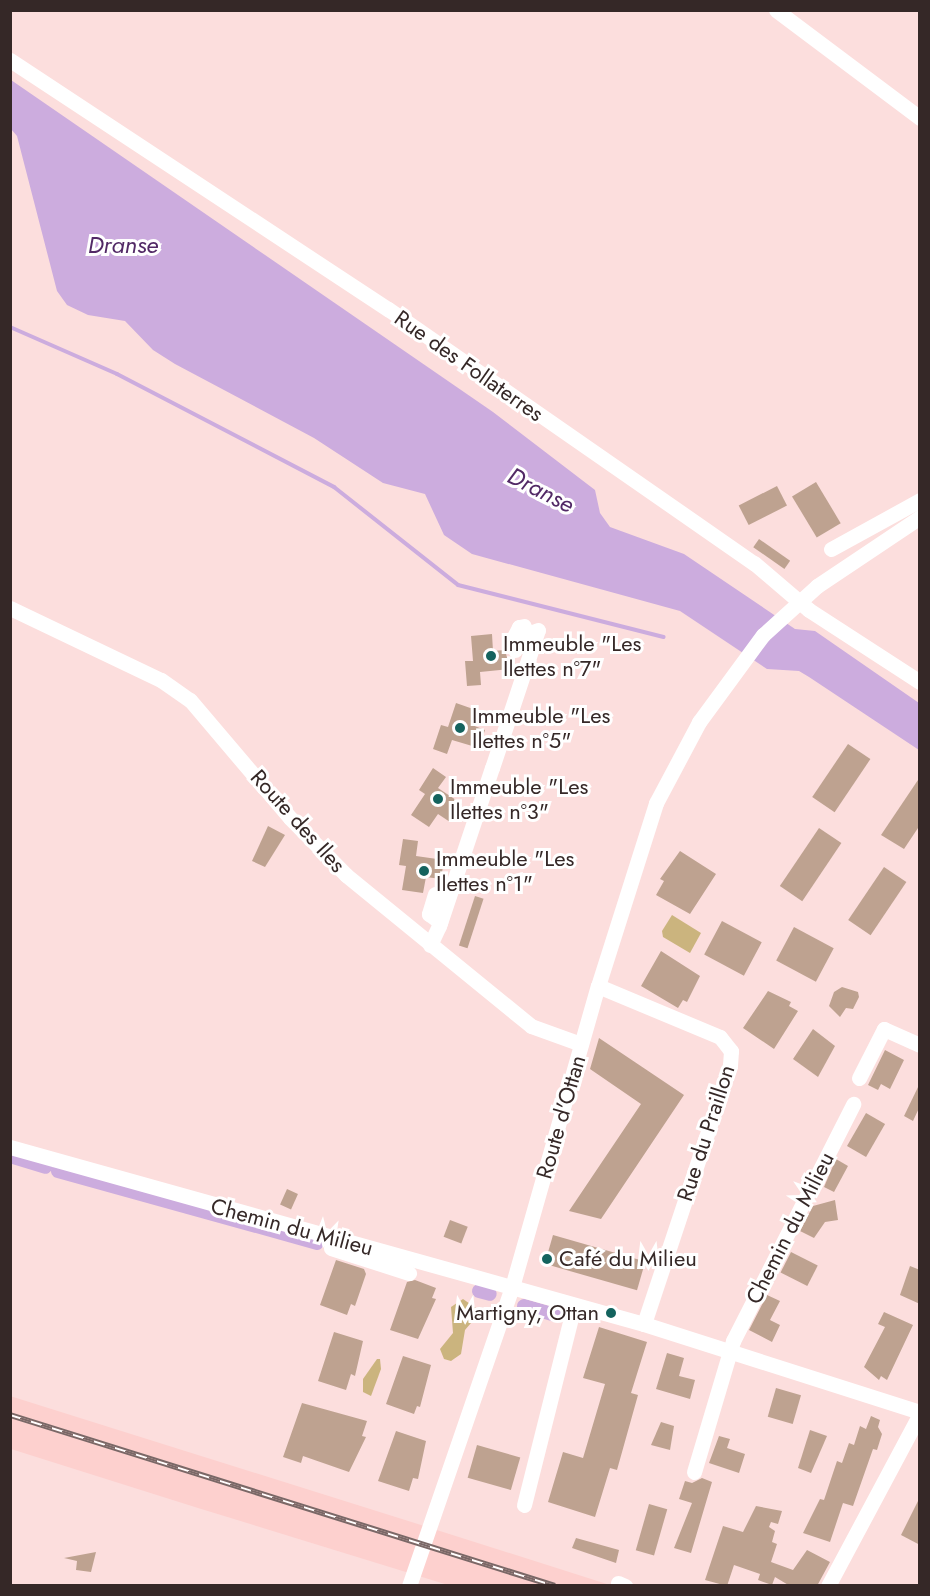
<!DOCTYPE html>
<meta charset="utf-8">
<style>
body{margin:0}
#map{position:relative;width:930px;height:1596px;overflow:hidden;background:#fcdedd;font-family:Jost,sans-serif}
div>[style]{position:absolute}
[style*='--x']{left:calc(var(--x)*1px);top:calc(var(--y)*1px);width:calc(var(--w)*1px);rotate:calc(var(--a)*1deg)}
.built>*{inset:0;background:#fdd0ce}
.green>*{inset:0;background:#cbb47e}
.water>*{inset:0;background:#ccacde}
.stream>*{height:4px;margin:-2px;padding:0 2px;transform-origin:2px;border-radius:2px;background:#ccacde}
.canal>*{height:14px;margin:-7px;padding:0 7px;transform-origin:7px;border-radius:7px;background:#ccacde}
.building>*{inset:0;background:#bea290;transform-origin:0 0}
.street>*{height:15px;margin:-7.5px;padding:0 7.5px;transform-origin:7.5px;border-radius:7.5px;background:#fff}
.rail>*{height:6px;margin-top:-3px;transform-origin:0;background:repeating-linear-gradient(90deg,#fff 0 11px,#7a6867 0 22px);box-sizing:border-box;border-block:2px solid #7a6867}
.dots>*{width:16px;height:16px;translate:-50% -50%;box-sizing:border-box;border:3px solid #fff;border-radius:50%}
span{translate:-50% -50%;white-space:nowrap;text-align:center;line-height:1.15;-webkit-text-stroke:6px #fff;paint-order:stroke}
.street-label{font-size:22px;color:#352827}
.poi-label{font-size:22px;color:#352827}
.left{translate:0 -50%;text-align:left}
.right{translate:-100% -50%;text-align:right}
.water-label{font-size:24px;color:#522966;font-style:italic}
.frame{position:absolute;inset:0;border:12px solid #352827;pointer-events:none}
</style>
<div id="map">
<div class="built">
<i style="clip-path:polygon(10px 1396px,421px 1525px,610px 1585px,448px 1585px,198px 1508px,11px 1449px)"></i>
</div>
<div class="green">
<i style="clip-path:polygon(672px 915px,701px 933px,690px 953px,663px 937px,662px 931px)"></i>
<i style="clip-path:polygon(463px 1299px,476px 1308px,477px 1316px,465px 1330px,461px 1354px,451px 1361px,444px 1359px,440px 1349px,453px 1333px,451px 1307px)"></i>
<i style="clip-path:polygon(377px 1359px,380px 1359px,381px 1369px,371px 1396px,363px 1392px,363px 1379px)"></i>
</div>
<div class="water">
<i style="clip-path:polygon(11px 80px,493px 412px,595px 490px,600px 513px,610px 527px,684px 554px,795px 629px,815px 631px,919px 703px,919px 750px,809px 677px,799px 671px,767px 669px,680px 611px,472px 554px,444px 535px,425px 494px,383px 483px,314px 438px,175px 364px,153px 350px,125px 321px,88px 315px,67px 305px,57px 291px,17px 136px,11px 129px)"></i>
</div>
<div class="stream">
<i style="--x:10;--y:327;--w:117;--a:23.7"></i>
<i style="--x:117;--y:374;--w:245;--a:27.5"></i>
<i style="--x:334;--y:487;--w:158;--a:38.3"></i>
<i style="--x:458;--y:585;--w:212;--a:14.2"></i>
</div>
<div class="canal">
<i style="--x:10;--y:1156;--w:37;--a:17"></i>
<i style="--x:58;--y:1171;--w:269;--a:15.5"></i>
<i style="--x:479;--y:1291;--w:11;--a:15"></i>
<i style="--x:524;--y:1306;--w:33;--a:16"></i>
</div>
<div class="building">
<i style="left:816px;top:482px;width:48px;height:28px;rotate:59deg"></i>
<i style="left:777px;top:486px;width:22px;height:43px;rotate:63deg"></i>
<i style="left:759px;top:539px;width:38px;height:10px;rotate:35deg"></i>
<i style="clip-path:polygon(492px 634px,493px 651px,505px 650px,510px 669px,480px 672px,481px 685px,467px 686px,465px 661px,473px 661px,471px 636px)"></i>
<i style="clip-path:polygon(456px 703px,476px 710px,472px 725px,485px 730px,479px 748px,452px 740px,447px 754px,433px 749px,441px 725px,448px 727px)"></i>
<i style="left:848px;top:744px;width:27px;height:64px;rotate:34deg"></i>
<i style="clip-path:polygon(433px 768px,446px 777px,438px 788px,462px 804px,450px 822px,438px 814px,429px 827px,411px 815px,425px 794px,419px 790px)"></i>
<i style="clip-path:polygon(920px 777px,920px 825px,904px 849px,881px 835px)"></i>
<i style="clip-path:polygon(268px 826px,285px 835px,265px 867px,252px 861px)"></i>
<i style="left:819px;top:828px;width:27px;height:70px;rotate:34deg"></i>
<i style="clip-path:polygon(403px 839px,418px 841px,416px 856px,444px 860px,441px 879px,426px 877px,423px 893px,402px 890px,406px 866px,399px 865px)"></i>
<i style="clip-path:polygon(680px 851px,716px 874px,690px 914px,656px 895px,664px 881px,660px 879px)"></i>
<i style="left:884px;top:867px;width:27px;height:64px;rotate:34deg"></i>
<i style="left:475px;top:896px;width:9px;height:52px;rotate:18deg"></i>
<i style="left:722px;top:921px;width:45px;height:38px;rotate:28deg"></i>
<i style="left:794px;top:927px;width:45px;height:38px;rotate:28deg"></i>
<i style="clip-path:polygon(661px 951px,700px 976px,687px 1002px,683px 1000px,678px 1008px,641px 986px)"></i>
<i style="clip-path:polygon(842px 987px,858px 992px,859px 997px,853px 1009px,846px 1008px,840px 1017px,829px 1006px,834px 992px)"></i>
<i style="clip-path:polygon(768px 991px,791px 1002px,789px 1006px,798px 1011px,774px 1049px,743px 1028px)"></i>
<i style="clip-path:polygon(813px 1029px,835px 1046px,818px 1077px,793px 1059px)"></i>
<i style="clip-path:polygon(599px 1038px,684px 1095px,601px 1219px,569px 1211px,641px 1104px,590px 1069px)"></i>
<i style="clip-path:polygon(885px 1050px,904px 1060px,890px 1089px,881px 1084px,878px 1090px,868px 1085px)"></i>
<i style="clip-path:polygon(920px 1083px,920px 1106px,913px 1121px,904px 1116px)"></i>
<i style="left:866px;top:1113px;width:22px;height:38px;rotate:30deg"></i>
<i style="clip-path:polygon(836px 1159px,848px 1166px,834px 1192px,824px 1187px)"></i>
<i style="left:287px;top:1189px;width:12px;height:17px;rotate:24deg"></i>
<i style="clip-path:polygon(835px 1200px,838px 1220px,825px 1222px,814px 1238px,800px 1231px,813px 1206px)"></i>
<i style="left:450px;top:1220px;width:19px;height:18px;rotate:21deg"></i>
<i style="left:553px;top:1235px;width:96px;height:30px;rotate:16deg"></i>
<i style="left:791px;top:1252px;width:30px;height:23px;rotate:27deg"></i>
<i style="clip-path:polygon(336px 1260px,364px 1269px,366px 1274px,355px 1306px,351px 1304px,347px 1315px,320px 1305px)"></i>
<i style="clip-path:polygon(910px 1266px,920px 1270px,920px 1304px,900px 1295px)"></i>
<i style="clip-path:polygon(415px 1280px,436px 1288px,432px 1298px,436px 1299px,418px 1339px,390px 1330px,407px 1282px)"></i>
<i style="clip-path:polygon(767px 1295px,780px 1301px,770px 1320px,780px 1325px,772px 1342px,749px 1330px)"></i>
<i style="clip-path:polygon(884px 1312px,913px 1325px,887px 1380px,881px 1376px,879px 1380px,864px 1367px,885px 1327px,878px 1324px)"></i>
<i style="clip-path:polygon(599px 1327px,647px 1342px,631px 1393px,638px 1395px,617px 1470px,610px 1468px,595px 1517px,548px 1502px,563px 1452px,583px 1458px,605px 1384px,583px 1378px)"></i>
<i style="clip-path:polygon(334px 1332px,363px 1341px,355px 1376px,351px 1374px,346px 1390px,318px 1381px)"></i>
<i style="clip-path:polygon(667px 1353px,684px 1358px,679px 1376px,695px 1380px,690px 1399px,656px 1389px)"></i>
<i style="clip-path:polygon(403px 1356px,431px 1365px,420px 1407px,417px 1406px,414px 1414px,386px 1404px)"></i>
<i style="left:776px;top:1388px;width:26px;height:30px;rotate:16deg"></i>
<i style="clip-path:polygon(302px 1403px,367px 1421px,362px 1436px,366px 1437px,349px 1472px,303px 1456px,301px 1463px,283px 1457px)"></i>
<i style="clip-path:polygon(871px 1416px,880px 1420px,878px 1427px,882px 1434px,877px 1450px,873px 1449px,853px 1506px,843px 1503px,830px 1542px,803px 1533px,820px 1499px,824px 1500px,837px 1461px,842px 1463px,849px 1443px,854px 1445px,860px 1426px,866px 1429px)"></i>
<i style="clip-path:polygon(661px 1422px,674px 1426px,670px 1450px,651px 1445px)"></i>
<i style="clip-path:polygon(810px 1430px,827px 1436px,811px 1473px,798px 1468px)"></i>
<i style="clip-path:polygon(396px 1431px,426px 1441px,418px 1479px,413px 1478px,409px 1491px,378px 1481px)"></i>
<i style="clip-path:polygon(719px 1436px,730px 1439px,727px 1448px,745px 1454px,739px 1473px,709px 1463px)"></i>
<i style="left:477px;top:1445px;width:45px;height:34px;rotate:16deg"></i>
<i style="clip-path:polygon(702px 1478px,712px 1482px,691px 1553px,674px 1548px,692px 1503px,679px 1499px,685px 1481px,692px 1483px)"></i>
<i style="clip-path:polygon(920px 1497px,920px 1545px,901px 1535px)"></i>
<i style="left:649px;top:1504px;width:19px;height:48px;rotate:16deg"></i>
<i style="clip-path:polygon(756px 1506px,782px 1511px,778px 1524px,771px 1522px,769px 1527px,775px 1531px,772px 1542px,777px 1544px,771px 1562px,793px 1570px,807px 1550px,830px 1562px,817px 1586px,790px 1586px,775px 1577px,772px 1585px,758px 1580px,760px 1574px,734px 1565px,727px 1586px,705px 1580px,723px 1526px,743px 1532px)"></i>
<i style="clip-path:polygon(576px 1538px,619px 1550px,616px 1563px,572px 1548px)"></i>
<i style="clip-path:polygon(96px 1552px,91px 1572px,76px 1570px,77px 1561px,64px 1558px)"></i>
</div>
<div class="street">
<i style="--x:776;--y:10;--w:180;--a:36.9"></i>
<i style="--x:10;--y:60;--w:453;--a:33.4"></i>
<i style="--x:388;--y:309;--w:446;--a:34.8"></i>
<i style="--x:754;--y:563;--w:72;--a:40.5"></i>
<i style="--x:809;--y:610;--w:132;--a:33"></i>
<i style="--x:831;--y:549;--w:102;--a:-28.8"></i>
<i style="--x:10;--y:608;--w:167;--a:25.5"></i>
<i style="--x:161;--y:680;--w:35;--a:35"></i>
<i style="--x:190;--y:700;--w:155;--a:49.7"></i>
<i style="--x:290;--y:818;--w:80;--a:45.5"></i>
<i style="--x:346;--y:875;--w:239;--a:39.2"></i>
<i style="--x:531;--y:1026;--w:53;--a:19.8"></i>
<i style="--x:515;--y:650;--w:15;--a:-90"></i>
<i style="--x:515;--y:635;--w:9;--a:-63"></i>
<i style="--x:519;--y:627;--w:5;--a:-11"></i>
<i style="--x:435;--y:894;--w:21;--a:107"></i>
<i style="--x:429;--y:914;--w:14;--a:36"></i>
<i style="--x:430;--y:945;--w:21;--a:-65"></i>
<i style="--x:439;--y:926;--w:167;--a:-71.5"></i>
<i style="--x:492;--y:768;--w:145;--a:-71.6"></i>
<i style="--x:538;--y:630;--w:15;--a:160"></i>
<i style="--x:524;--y:635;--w:13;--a:39"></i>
<i style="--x:598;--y:986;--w:132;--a:22.7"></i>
<i style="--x:720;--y:1037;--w:18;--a:52"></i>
<i style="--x:731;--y:1051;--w:14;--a:94"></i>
<i style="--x:730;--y:1065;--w:273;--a:108.4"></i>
<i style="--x:859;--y:1078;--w:55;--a:-63"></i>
<i style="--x:884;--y:1029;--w:39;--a:24"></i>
<i style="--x:10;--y:1147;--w:658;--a:15.6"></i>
<i style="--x:644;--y:1324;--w:290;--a:17.7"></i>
<i style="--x:331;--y:1248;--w:82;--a:17.8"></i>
<i style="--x:694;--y:1472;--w:137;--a:-73.4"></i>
<i style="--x:733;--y:1341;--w:266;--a:-63.1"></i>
<i style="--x:524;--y:1505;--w:205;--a:-75.9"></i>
<i style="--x:618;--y:1583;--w:8;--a:23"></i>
<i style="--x:409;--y:1586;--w:316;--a:-71"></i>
<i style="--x:512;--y:1287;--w:313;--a:-74.1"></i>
<i style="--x:598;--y:986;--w:192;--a:-72.4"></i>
<i style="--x:656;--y:803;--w:92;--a:-62"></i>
<i style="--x:699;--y:722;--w:108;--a:-53.7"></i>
<i style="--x:763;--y:635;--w:73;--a:-42.2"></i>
<i style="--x:817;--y:586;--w:124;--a:-33.8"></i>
<i style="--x:828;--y:1586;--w:195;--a:-61.9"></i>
</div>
<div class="rail">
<i style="--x:10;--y:1415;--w:571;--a:17.42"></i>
</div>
<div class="dots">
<i style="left:491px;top:656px;background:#14635e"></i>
<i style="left:460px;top:728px;background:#14635e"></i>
<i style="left:438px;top:799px;background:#14635e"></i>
<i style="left:424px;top:871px;background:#14635e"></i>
<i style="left:547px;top:1259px;background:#14635e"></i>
<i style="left:611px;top:1313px;background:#14635e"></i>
</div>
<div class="street-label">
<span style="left:469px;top:366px;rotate:35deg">Rue des Follaterres</span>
<span style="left:298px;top:821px;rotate:48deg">Route des Iles</span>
<span style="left:561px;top:1117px;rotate:-74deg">Route d'Ottan</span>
<span style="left:706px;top:1133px;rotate:-72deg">Rue du Praillon</span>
<span style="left:292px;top:1227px;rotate:15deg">Chemin du Milieu</span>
<span style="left:790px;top:1228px;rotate:-63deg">Chemin du Milieu</span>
</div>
<div class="poi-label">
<span class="left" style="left:503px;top:656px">Immeuble "Les<br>Ilettes n°7"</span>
<span class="left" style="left:472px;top:728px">Immeuble "Les<br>Ilettes n°5"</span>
<span class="left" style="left:450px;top:799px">Immeuble "Les<br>Ilettes n°3"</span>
<span class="left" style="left:436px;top:871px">Immeuble "Les<br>Ilettes n°1"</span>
<span class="left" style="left:559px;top:1259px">Café du Milieu</span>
<span class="right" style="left:599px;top:1313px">Martigny, Ottan</span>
</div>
<div class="water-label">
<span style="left:123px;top:245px">Dranse</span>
<span style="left:541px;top:490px;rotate:27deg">Dranse</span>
</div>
<div class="frame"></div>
</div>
